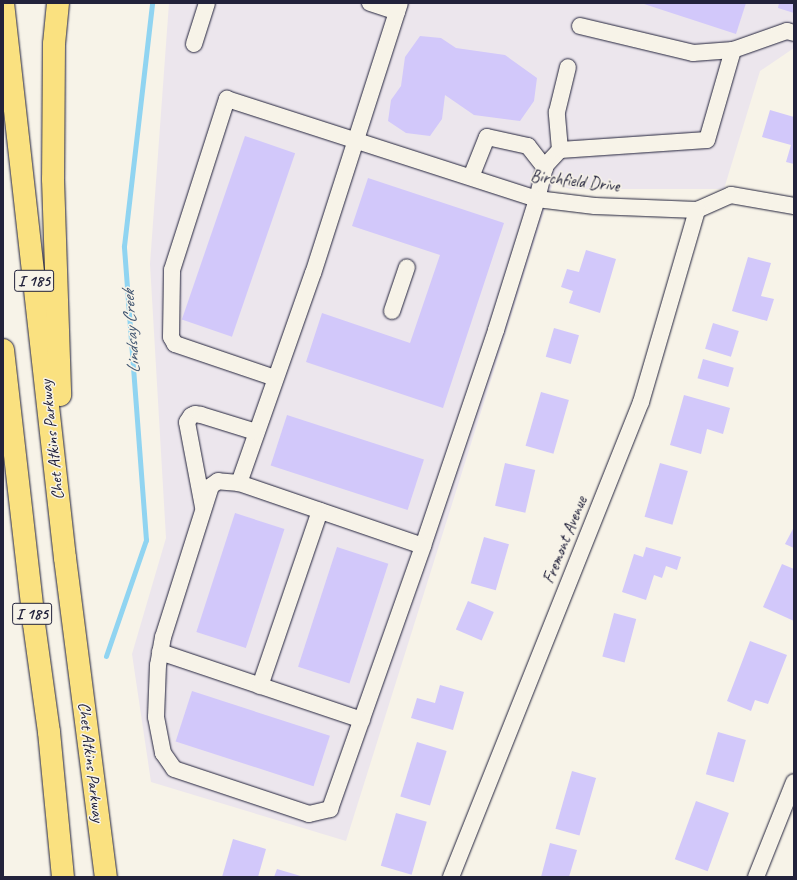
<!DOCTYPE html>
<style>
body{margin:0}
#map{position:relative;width:797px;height:880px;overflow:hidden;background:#f7f3e8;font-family:Caveat,sans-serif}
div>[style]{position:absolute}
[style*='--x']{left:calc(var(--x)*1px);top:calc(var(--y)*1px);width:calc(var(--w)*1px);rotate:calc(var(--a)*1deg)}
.built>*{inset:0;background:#ece6ed}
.stream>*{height:5px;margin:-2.5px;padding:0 2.5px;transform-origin:2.5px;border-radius:2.5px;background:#90d4f1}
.building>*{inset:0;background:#d2c8fa;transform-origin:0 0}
.roads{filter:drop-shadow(0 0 1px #22223b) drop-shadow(0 0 1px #22223b)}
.minor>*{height:16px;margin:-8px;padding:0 8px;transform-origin:8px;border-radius:8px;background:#f7f3e8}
.highway>*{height:22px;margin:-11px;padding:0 11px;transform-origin:11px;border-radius:11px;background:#fae180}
span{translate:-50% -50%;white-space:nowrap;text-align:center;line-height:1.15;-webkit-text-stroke:3px #f7f3e8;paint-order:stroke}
.shield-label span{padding:1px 3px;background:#f7f3e8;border:1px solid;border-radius:3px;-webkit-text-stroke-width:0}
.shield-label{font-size:16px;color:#22223b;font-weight:700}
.street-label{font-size:17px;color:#22223b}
.water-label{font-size:18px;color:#435772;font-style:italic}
.frame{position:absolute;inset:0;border:4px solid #22223b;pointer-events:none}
</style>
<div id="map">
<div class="built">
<i style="clip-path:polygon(169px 3px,794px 3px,794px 48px,760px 71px,724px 189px,570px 189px,553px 183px,346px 841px,151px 782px,132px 654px,166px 538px,150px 264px)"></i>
</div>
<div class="stream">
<i style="--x:106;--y:656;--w:123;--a:-71"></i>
<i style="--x:146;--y:540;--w:295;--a:-94.3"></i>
<i style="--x:124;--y:246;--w:245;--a:-83.4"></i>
</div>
<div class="building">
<i style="clip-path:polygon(641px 3px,746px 3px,736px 34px)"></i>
<i style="clip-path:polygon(779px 3px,794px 3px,794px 13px,778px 8px)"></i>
<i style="clip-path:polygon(420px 36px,441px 38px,456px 48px,505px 55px,537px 78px,534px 101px,520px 121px,474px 115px,445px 95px,442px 119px,430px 136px,406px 133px,388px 121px,391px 100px,401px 86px,405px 57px)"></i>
<i style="clip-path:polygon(770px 110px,794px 117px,794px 164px,786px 162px,791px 145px,762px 137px)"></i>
<i style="left:245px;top:136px;width:53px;height:194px;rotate:19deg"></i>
<i style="clip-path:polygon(368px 178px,504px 223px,443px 408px,306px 362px,322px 313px,410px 343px,440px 255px,352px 226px)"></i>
<i style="clip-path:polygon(586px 250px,616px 259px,600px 313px,569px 303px,573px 291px,561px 287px,567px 269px,579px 272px)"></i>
<i style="clip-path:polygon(748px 257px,771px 263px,761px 296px,774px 299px,767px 321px,732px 311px)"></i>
<i style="left:713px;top:323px;width:27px;height:27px;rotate:17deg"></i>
<i style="left:554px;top:328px;width:26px;height:30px;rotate:16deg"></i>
<i style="left:703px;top:359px;width:32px;height:20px;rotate:16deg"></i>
<i style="left:541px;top:392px;width:29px;height:56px;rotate:16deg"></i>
<i style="clip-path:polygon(684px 395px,730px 408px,723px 434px,707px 429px,701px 454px,670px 445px)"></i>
<i style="left:287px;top:415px;width:144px;height:53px;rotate:18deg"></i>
<i style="left:505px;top:463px;width:31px;height:44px;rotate:13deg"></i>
<i style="left:660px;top:463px;width:29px;height:56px;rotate:16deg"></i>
<i style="left:235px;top:513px;width:52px;height:125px;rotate:18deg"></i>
<i style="clip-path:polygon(794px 527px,794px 548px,785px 544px)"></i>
<i style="left:484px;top:537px;width:26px;height:48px;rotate:16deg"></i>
<i style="left:337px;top:547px;width:54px;height:126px;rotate:18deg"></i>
<i style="clip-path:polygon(646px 547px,681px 557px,677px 570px,666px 566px,662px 578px,654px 575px,646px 600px,622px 592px,634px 554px,643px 557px)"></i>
<i style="clip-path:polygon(782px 564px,794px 569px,794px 621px,763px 607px)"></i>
<i style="left:468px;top:601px;width:28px;height:31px;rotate:23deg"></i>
<i style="left:614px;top:613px;width:23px;height:45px;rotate:15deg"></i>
<i style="clip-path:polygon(750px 641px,787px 655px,768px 704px,755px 700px,751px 711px,727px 701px)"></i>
<i style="clip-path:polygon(440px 685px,464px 692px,453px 730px,411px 718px,417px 698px,435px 703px)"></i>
<i style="left:192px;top:691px;width:145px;height:53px;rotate:18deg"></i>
<i style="left:718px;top:732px;width:29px;height:44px;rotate:16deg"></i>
<i style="left:417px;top:742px;width:31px;height:57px;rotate:17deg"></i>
<i style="left:572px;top:771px;width:25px;height:60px;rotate:16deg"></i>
<i style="left:696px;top:801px;width:35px;height:62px;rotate:20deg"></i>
<i style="left:396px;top:813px;width:32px;height:55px;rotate:16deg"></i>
<i style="clip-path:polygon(233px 839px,266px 849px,258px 877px,222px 877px)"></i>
<i style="clip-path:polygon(550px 843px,577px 850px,569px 877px,541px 877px)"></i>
<i style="clip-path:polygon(277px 869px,304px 877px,274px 877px)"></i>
</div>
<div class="roads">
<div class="minor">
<i style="--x:370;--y:3;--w:28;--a:18"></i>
<i style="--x:397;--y:12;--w:9;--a:-72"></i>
<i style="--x:397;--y:12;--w:274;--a:107.8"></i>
<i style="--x:313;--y:273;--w:223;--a:109.4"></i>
<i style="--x:239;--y:483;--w:194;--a:18.9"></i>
<i style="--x:423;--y:546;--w:228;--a:-71.3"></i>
<i style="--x:496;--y:330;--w:137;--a:-72.6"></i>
<i style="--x:537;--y:199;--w:34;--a:-76"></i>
<i style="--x:545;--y:166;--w:22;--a:-47"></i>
<i style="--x:560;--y:150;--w:147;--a:-3.9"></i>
<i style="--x:707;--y:140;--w:94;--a:-73.9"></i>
<i style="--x:733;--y:50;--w:57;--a:-19.4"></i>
<i style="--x:787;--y:31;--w:7;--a:16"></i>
<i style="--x:580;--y:26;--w:116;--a:13.4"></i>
<i style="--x:693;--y:53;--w:40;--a:-4.3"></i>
<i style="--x:194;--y:44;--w:43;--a:-72.4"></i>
<i style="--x:560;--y:150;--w:38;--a:-95"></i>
<i style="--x:557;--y:112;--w:46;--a:-76.3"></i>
<i style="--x:471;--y:177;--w:43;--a:-68.2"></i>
<i style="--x:487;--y:137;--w:42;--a:12.4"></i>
<i style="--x:528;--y:146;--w:28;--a:52"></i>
<i style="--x:392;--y:311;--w:46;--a:-71.2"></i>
<i style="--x:275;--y:378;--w:106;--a:-161.2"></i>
<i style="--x:175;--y:344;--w:8;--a:-120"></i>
<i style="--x:171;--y:337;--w:67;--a:-89.1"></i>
<i style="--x:172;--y:270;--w:180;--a:-72.2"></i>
<i style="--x:227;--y:99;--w:326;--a:17.9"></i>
<i style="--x:537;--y:199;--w:58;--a:6.9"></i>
<i style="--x:595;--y:206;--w:102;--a:2.2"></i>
<i style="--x:697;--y:210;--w:37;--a:-24"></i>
<i style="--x:731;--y:195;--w:64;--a:9.9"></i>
<i style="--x:239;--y:483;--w:21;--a:-175"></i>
<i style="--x:218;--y:481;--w:9;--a:144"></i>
<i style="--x:211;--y:486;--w:158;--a:107.6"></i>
<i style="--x:163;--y:637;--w:28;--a:100"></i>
<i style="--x:158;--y:665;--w:52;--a:92.2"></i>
<i style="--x:156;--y:717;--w:37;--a:79"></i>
<i style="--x:163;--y:753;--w:19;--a:55"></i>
<i style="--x:174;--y:769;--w:142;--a:18.4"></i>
<i style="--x:309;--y:814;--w:22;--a:-13"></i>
<i style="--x:330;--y:809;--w:279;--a:-70.5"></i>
<i style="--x:203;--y:507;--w:86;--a:-100.7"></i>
<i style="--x:187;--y:422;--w:7;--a:-56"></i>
<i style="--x:191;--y:416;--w:4;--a:-27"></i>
<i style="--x:195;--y:414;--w:6;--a:9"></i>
<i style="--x:201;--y:415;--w:58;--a:17.2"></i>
<i style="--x:160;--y:652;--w:213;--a:18.6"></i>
<i style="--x:260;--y:686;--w:185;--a:-71.1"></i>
<i style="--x:451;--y:877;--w:512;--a:-68.2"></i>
<i style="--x:641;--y:402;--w:200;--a:-73.7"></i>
<i style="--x:756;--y:877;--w:102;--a:-68.2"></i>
</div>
<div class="highway">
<i style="--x:3;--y:3;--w:558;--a:83.63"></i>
<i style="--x:65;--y:558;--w:322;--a:82.7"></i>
<i style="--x:58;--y:3;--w:41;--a:95.6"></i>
<i style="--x:54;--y:44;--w:135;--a:90.4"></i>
<i style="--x:53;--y:179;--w:216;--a:88.1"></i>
<i style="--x:3;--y:350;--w:276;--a:83.5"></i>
<i style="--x:34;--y:624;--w:109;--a:82.1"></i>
<i style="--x:49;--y:732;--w:146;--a:84.5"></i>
</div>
</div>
<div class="shield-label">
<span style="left:34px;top:281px">I 185</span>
<span style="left:32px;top:614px">I 185</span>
</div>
<div class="street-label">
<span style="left:575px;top:181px;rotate:7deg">Birchfield Drive</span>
<span style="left:52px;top:440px;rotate:-96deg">Chet Atkins Parkway</span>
<span style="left:565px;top:540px;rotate:-68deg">Fremont Avenue</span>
<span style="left:91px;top:762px;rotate:83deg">Chet Atkins Parkway</span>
</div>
<div class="water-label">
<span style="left:131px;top:332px;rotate:-94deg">Lindsay Creek</span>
</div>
<div class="frame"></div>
</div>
